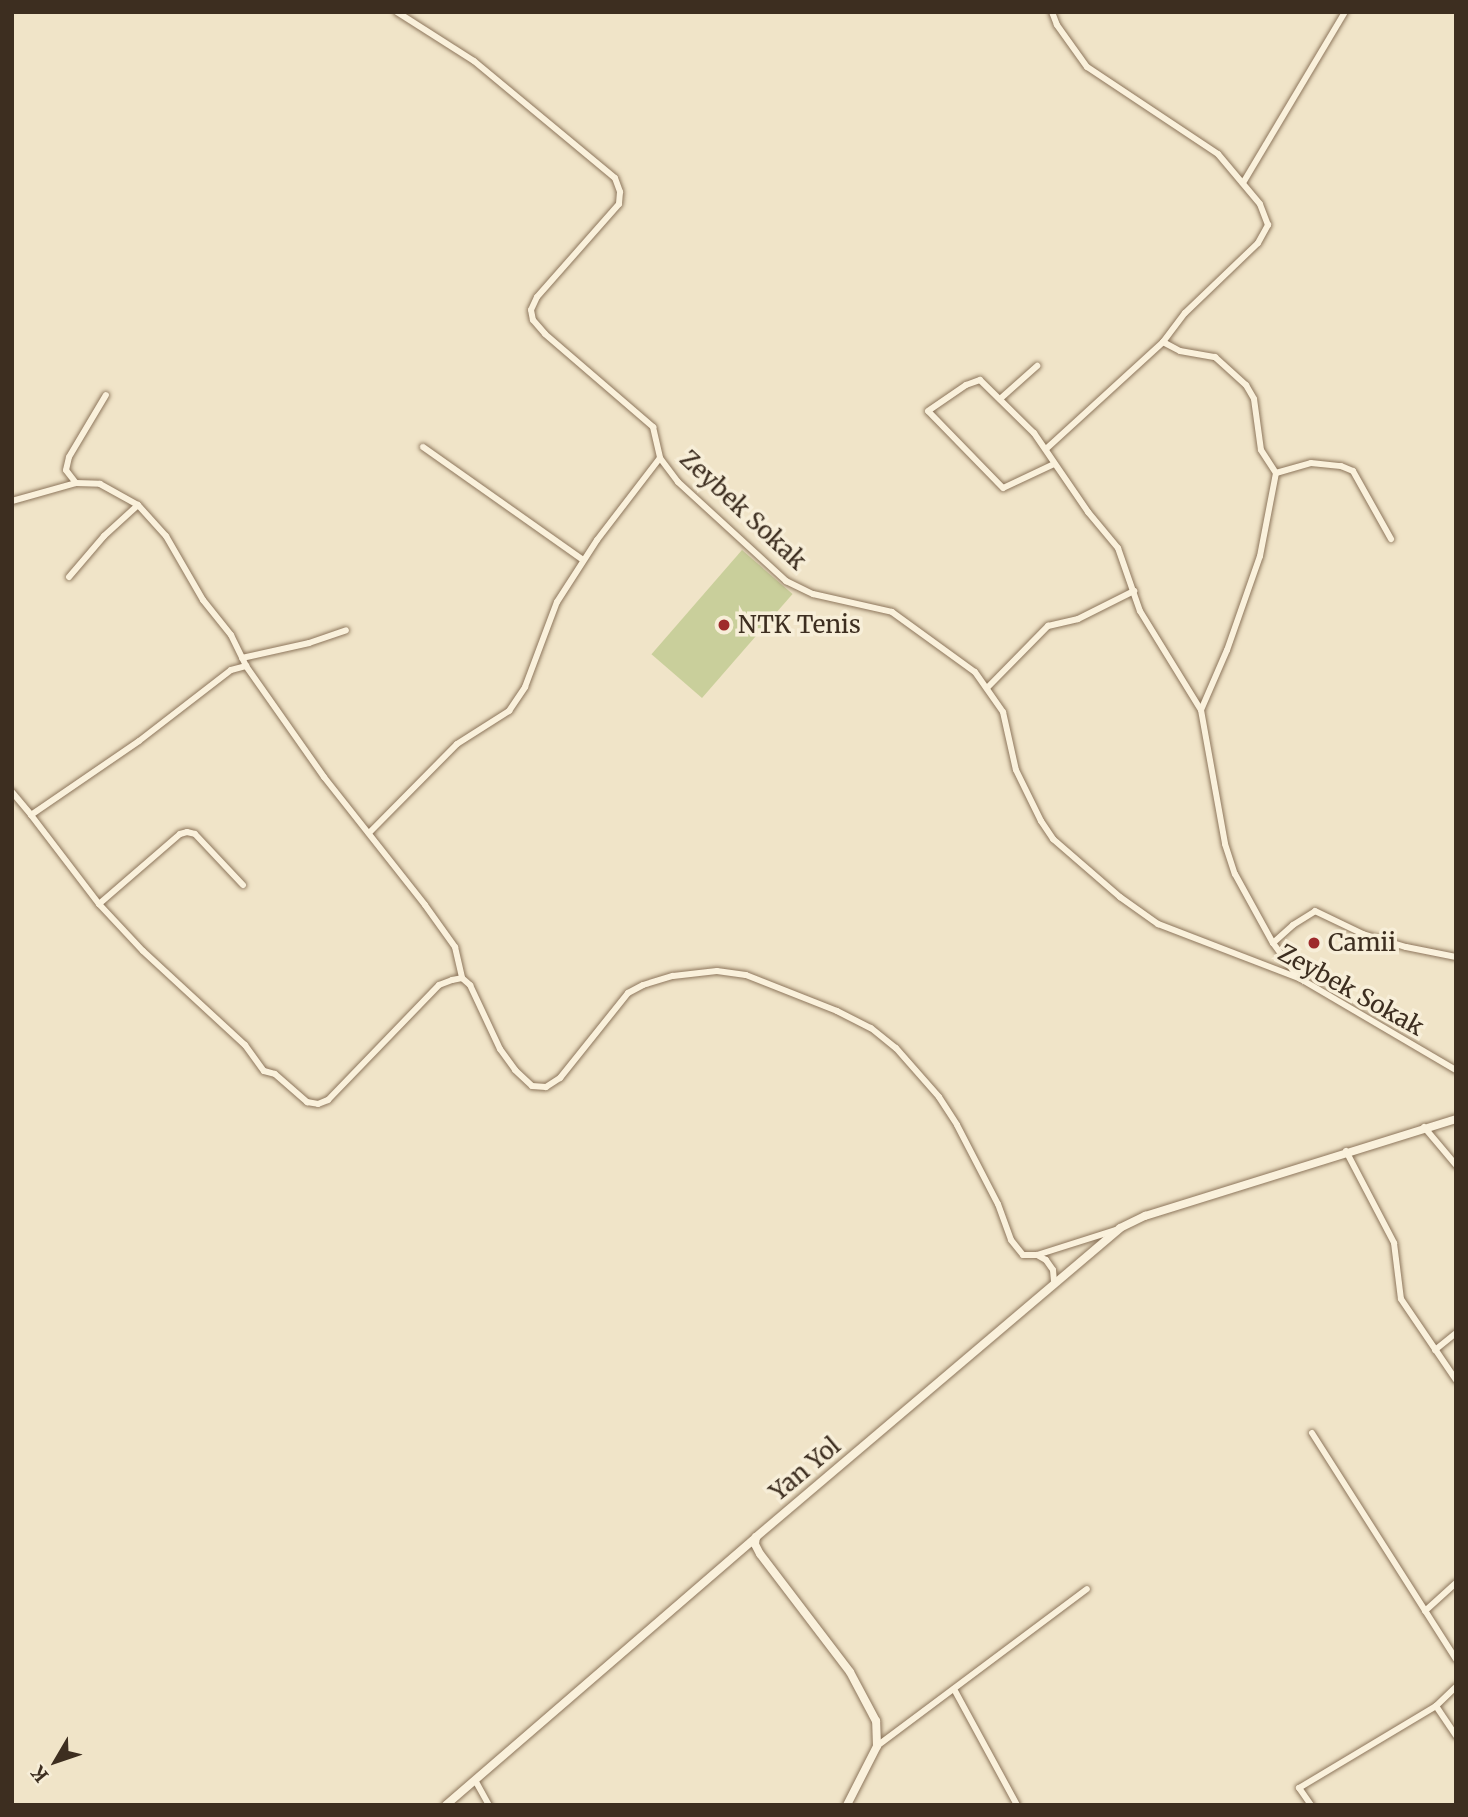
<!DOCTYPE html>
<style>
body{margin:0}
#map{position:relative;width:1468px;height:1817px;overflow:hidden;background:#f0e4c8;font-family:Merriweather,serif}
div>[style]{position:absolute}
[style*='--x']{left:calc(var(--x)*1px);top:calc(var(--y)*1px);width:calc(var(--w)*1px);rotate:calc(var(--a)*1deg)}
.green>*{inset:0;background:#c9cf9b;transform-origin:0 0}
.roads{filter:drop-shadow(0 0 2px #8d765c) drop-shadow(0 0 2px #8d765c)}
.minor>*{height:6px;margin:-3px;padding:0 3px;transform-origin:3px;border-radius:3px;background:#faf1dc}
.tertiary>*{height:8px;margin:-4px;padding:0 4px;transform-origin:4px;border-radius:4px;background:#faf1dc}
.dots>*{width:19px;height:19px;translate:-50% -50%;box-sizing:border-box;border:4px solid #f7eed8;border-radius:50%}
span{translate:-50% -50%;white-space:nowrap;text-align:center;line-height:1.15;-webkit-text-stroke:7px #f7eed8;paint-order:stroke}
.street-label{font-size:24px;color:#3d2e20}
.poi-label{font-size:24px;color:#3d2e20}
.left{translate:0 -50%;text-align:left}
.frame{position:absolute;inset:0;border:14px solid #3d2e20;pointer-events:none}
.north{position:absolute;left:21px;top:1726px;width:70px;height:70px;-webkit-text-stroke:5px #f7eed8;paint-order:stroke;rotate:231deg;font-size:19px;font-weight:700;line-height:28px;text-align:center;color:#3d2e20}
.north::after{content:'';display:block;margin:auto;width:24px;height:32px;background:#3d2e20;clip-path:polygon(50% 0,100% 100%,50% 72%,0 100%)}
</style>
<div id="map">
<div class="green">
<i style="left:742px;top:550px;width:67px;height:138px;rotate:41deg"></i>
</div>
<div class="roads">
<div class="minor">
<i style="--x:397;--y:12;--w:91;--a:32.5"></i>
<i style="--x:474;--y:61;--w:183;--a:39.7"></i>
<i style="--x:615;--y:178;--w:15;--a:70"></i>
<i style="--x:620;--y:192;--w:12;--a:95"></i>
<i style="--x:619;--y:204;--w:124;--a:131.4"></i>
<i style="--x:537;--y:297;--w:14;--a:115"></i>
<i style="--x:531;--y:310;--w:10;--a:79"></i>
<i style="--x:533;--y:320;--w:18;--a:49"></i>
<i style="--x:545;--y:334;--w:143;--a:40.7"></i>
<i style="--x:653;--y:427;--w:32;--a:77"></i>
<i style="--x:660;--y:458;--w:30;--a:53"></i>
<i style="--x:678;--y:482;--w:147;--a:42.5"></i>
<i style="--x:786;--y:581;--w:30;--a:26"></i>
<i style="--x:813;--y:594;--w:81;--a:12.8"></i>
<i style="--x:892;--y:612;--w:102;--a:35.9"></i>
<i style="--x:975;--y:672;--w:49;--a:55"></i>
<i style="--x:1003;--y:712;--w:59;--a:77.4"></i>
<i style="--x:1016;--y:770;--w:57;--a:63.9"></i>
<i style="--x:1041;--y:821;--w:22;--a:56"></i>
<i style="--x:1053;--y:839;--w:89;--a:40.9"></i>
<i style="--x:1120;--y:897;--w:47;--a:35.4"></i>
<i style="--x:1158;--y:924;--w:151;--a:21"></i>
<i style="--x:1299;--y:978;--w:182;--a:30.4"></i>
<i style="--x:1243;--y:183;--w:199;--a:-59.2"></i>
<i style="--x:1163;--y:342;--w:19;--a:28"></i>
<i style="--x:1180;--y:351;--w:36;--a:10"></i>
<i style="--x:1215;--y:357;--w:42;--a:42.1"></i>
<i style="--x:1246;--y:385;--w:16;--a:60"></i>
<i style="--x:1254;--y:399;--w:51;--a:82.2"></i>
<i style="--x:1261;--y:450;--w:27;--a:57"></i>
<i style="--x:1276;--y:473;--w:85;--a:100.9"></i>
<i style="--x:1260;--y:556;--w:100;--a:109.3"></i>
<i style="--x:1227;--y:650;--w:65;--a:113.4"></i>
<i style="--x:1201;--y:710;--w:136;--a:79.8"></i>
<i style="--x:1225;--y:844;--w:32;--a:72"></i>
<i style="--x:1235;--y:874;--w:79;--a:61.2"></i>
<i style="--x:1273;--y:943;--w:42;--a:53.7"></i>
<i style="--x:1000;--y:399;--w:50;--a:-41.7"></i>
<i style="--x:423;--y:447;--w:196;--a:35.2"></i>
<i style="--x:1046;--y:449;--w:159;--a:-42.4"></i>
<i style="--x:1163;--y:342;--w:36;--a:-53"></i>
<i style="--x:1185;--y:313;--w:101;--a:-43.8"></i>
<i style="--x:1258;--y:243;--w:21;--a:-61"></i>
<i style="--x:1268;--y:225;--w:22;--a:-111"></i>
<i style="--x:1260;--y:204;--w:65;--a:-130"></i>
<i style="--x:1218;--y:154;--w:157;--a:-146.4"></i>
<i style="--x:1087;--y:67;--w:52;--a:-125.5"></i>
<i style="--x:1057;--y:25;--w:14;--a:-111"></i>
<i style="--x:1054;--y:464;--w:56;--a:154.8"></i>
<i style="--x:1003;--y:488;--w:107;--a:-134.2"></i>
<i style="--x:928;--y:411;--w:46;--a:-34.4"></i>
<i style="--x:966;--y:385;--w:15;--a:-20"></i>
<i style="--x:980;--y:380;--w:76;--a:44.5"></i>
<i style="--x:1034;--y:433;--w:96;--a:55.6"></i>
<i style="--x:1088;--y:512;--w:47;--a:50.2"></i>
<i style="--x:1118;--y:548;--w:67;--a:70.8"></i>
<i style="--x:1140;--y:611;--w:116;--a:58.4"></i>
<i style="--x:1276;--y:473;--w:36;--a:-16"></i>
<i style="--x:1311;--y:463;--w:30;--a:6"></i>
<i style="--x:1341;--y:466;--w:13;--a:23"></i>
<i style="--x:1353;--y:471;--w:78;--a:60.8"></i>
<i style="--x:76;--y:483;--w:16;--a:-128"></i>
<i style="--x:66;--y:470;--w:13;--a:-77"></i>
<i style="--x:69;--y:457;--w:72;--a:-59.2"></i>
<i style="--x:12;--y:501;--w:66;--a:-15.7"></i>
<i style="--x:76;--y:483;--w:24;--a:2"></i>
<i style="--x:100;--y:484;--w:43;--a:28.9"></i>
<i style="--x:138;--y:505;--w:42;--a:47.9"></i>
<i style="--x:166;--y:536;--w:74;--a:60"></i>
<i style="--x:203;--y:600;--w:45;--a:51.3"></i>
<i style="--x:231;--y:635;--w:34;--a:64"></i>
<i style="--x:69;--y:577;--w:54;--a:-49.5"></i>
<i style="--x:104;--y:536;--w:46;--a:-42.4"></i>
<i style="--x:242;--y:658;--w:69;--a:-12.6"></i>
<i style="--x:309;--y:643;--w:39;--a:-19"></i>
<i style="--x:988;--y:687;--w:86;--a:-45.5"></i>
<i style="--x:1048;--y:626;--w:31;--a:-13"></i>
<i style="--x:1078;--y:619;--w:63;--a:-26.6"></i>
<i style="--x:12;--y:792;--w:30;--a:50"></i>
<i style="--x:31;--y:815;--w:131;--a:-34.4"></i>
<i style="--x:139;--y:741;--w:116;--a:-37.7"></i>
<i style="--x:231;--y:670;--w:16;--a:-15"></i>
<i style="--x:246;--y:666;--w:136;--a:54.9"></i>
<i style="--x:324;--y:777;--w:163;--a:51.7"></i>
<i style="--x:425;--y:905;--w:52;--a:54.5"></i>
<i style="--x:455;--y:947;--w:32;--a:77"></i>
<i style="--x:31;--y:815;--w:112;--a:52.6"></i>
<i style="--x:99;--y:904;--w:64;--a:46.9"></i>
<i style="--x:143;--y:951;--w:139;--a:42.7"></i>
<i style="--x:245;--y:1045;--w:32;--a:54"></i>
<i style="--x:264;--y:1071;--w:11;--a:15"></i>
<i style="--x:275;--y:1074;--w:43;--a:41.2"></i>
<i style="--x:307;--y:1102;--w:11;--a:10"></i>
<i style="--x:318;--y:1104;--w:11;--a:-22"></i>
<i style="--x:328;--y:1100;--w:160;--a:-46"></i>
<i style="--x:439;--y:985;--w:14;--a:-21"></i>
<i style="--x:452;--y:980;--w:10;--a:-11"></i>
<i style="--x:462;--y:978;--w:11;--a:41"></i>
<i style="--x:470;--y:985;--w:71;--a:64.9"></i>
<i style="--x:500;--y:1049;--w:26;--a:54"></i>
<i style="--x:515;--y:1070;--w:23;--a:43"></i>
<i style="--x:532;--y:1086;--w:14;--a:4"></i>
<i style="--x:546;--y:1087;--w:17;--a:-33"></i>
<i style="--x:560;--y:1078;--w:109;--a:-51.3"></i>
<i style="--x:628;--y:993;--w:17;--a:-28"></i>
<i style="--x:643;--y:985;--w:31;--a:-17"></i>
<i style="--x:673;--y:976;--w:44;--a:-6.5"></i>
<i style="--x:717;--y:971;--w:29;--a:8"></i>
<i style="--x:746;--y:975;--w:98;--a:21.6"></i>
<i style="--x:837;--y:1011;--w:38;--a:27"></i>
<i style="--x:871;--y:1028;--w:32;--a:39"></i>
<i style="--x:896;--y:1048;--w:65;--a:48.7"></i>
<i style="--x:939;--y:1097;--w:33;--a:57"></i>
<i style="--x:957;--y:1125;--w:89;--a:62.6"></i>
<i style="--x:998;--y:1204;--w:38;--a:70"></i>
<i style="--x:1011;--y:1240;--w:19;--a:51"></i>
<i style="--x:1023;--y:1255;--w:14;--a:0"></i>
<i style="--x:1037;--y:1255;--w:83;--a:-17.6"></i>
<i style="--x:369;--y:833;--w:125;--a:-45.3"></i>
<i style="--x:457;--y:744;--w:62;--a:-32.4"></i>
<i style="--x:509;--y:711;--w:29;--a:-56"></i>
<i style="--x:525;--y:687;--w:91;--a:-69.4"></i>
<i style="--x:557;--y:602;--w:74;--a:-57.2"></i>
<i style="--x:597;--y:540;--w:103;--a:-52.5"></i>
<i style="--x:99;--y:904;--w:107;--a:-40.8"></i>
<i style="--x:180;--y:834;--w:7;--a:-16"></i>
<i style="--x:187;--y:832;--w:8;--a:14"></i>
<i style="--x:195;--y:834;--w:70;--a:46.7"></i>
<i style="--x:1273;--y:943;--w:27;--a:-42"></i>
<i style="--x:1293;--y:925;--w:26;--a:-32"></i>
<i style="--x:1315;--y:911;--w:53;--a:25.6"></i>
<i style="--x:1363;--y:934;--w:45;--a:16.8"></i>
<i style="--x:1406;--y:947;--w:51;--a:11.3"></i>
<i style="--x:1424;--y:1127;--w:50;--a:49.9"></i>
<i style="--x:1346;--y:1151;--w:104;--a:62.4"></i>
<i style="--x:1394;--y:1243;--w:56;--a:82.9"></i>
<i style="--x:1401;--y:1299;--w:98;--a:55.8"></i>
<i style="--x:1037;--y:1255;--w:10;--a:29"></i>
<i style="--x:1046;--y:1260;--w:12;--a:55"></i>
<i style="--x:1053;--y:1270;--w:12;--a:85"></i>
<i style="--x:1435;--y:1350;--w:27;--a:-39"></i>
<i style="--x:1312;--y:1433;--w:268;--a:57.5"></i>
<i style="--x:1425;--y:1611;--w:42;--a:-42.1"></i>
<i style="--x:954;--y:1689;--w:132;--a:61.5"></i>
<i style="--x:1436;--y:1706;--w:36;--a:56"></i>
<i style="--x:877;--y:1746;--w:262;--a:-36.8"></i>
<i style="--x:475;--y:1780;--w:29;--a:61"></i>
<i style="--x:1311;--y:1805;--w:21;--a:-125"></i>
<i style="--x:1299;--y:1788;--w:160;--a:-30.9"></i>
<i style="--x:1436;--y:1706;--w:28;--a:-44"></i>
</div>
<div class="tertiary">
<i style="--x:446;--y:1805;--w:410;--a:-40.8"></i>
<i style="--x:847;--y:1805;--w:66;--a:-63"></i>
<i style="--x:877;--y:1746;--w:25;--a:-92"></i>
<i style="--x:876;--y:1721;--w:55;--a:-118"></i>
<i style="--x:850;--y:1672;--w:148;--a:-127.3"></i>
<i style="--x:760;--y:1554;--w:11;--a:-117"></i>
<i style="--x:755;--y:1544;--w:7;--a:-82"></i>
<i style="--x:756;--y:1537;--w:477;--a:-40.3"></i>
<i style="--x:1120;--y:1228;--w:28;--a:-26"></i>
<i style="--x:1145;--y:1216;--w:326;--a:-17.3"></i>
</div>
</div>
<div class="dots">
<i style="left:724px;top:625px;background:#9e2a2b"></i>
<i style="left:1314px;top:943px;background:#9e2a2b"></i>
</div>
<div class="street-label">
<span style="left:743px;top:510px;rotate:43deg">Zeybek Sokak</span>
<span style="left:1351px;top:990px;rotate:29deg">Zeybek Sokak</span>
<span style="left:805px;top:1469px;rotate:-40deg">Yan Yol</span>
</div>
<div class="poi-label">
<span class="left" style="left:738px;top:625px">NTK Tenis</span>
<span class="left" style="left:1328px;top:943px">Camii</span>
</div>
<div class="frame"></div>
<div class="north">K</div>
</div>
